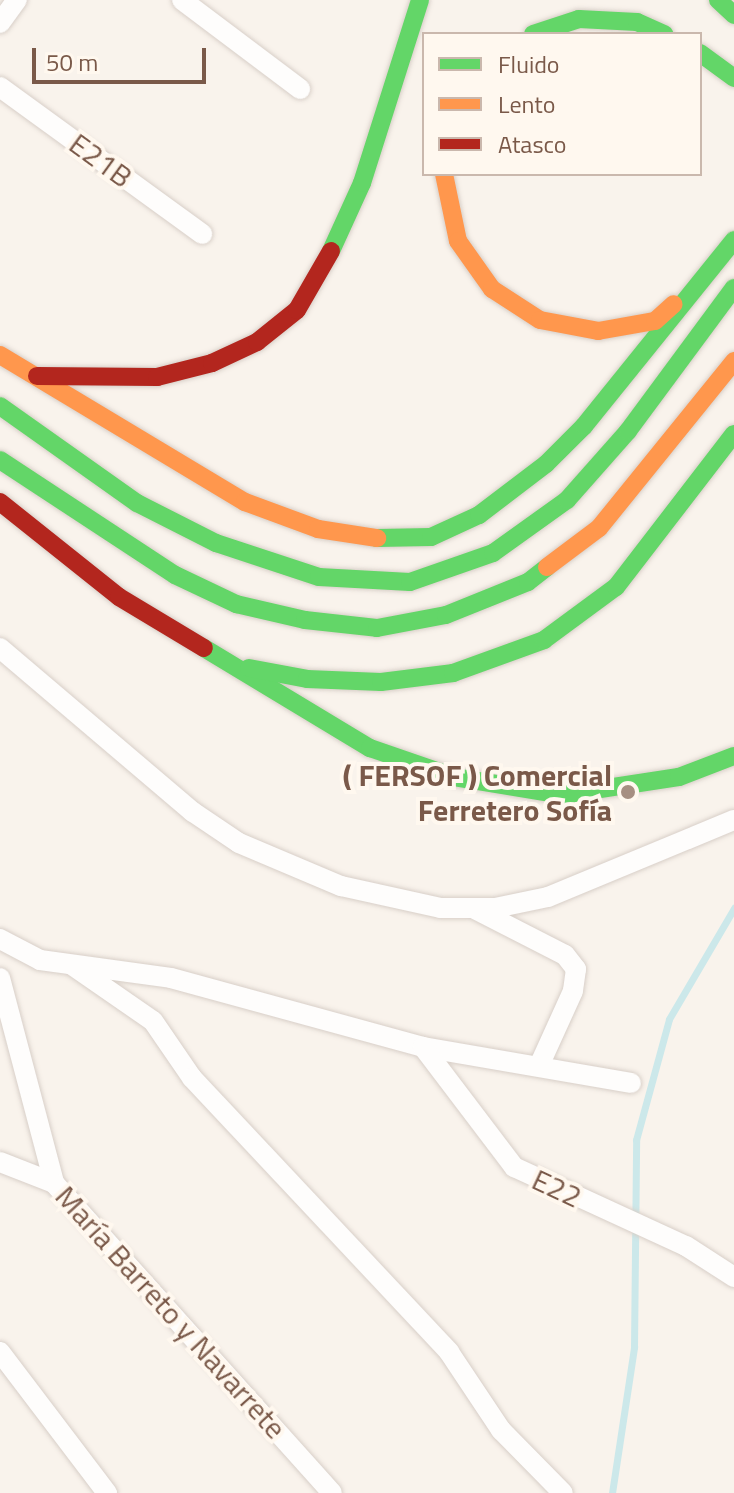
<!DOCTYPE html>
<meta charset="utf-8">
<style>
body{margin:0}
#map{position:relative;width:734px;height:1493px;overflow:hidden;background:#f9f3ec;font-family:"Titillium Web",sans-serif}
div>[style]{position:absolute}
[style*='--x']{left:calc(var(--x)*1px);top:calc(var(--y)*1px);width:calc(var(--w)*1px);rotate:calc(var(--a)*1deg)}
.stream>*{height:7px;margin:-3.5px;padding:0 3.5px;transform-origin:3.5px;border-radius:3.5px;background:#cce8ea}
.roads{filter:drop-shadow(0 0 2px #d8cfc8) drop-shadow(0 0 2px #d8cfc8)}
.street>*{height:20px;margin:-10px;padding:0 10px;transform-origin:10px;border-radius:10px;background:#fefdfc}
.fast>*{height:18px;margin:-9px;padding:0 9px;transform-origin:9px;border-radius:9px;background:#63d668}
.slow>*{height:18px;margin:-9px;padding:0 9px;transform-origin:9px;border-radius:9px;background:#ff974d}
.jam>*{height:18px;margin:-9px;padding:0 9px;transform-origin:9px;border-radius:9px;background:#b3261e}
.dots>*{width:22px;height:22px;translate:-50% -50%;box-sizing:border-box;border:4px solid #fff8ef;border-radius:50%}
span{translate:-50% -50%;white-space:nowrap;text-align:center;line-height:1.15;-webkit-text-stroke:8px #fff8ef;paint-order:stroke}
.street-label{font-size:30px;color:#7a5949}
.poi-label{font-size:30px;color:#7a5949;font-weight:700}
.right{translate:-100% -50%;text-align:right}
.legend{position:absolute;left:422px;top:32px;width:280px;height:144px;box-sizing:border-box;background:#fff8ef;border:2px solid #cab8ad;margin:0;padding:10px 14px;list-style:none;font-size:24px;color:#7a5949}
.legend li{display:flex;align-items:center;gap:16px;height:40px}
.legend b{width:40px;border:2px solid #cab8ad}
.scale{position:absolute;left:32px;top:48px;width:174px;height:36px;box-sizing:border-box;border:4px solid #7a5949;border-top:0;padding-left:10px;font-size:24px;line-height:28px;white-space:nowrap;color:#7a5949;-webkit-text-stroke:6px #fff8ef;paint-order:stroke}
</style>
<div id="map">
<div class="stream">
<i style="--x:612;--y:1493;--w:148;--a:-81.4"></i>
<i style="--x:634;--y:1347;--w:207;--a:-89.4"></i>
<i style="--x:636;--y:1140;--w:125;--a:-74.7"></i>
<i style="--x:669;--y:1019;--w:129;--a:-59.6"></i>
</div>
<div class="roads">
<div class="street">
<i style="--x:182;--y:0;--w:148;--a:37"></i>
<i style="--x:0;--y:23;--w:29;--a:-54"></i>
<i style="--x:0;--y:87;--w:250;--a:36"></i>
<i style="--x:0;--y:648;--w:253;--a:40.4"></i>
<i style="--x:193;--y:812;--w:55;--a:34"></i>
<i style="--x:239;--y:843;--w:111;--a:22.9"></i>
<i style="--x:341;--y:886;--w:101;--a:12.5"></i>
<i style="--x:440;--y:908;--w:55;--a:0"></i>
<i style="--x:495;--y:908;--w:54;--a:-11.7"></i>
<i style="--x:548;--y:897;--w:201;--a:-22.5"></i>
<i style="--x:475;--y:909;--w:101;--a:27.1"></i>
<i style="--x:565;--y:955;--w:18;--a:52"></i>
<i style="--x:576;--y:969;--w:22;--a:98"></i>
<i style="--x:573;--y:991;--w:82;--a:114.4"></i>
<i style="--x:0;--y:939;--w:45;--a:27.7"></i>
<i style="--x:40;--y:960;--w:132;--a:7.8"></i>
<i style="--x:171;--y:978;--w:261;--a:15.3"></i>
<i style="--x:423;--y:1047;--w:211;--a:9.8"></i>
<i style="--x:72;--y:965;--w:98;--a:34.7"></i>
<i style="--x:153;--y:1021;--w:69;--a:55.6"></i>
<i style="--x:192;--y:1078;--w:376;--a:46.8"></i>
<i style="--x:449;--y:1352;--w:94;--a:56.3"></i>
<i style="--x:501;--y:1430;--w:88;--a:45.5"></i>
<i style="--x:0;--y:978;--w:212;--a:75.2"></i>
<i style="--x:54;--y:1183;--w:416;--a:48.1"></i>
<i style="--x:423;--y:1047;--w:151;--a:52.8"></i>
<i style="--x:514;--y:1167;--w:189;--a:24.7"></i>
<i style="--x:686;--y:1246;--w:57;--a:32.9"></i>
<i style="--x:0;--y:1162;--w:58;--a:21.3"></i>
<i style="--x:0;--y:1352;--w:177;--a:52.8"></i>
</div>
<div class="fast">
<i style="--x:718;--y:0;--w:22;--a:43"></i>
<i style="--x:533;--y:34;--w:48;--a:-18.1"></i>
<i style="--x:579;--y:19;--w:58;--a:3"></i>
<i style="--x:637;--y:22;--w:30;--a:24"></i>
<i style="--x:700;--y:53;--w:42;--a:36.3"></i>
<i style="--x:331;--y:251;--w:75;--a:-65.5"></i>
<i style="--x:362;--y:183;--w:192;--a:-72.4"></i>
<i style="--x:0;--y:406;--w:168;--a:35.3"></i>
<i style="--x:137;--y:503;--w:89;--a:26.9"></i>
<i style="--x:216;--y:543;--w:108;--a:18.3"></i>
<i style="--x:319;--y:577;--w:91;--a:3.1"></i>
<i style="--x:410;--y:582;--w:88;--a:-19.3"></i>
<i style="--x:493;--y:553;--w:91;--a:-35.6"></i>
<i style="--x:567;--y:500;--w:92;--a:-48.5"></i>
<i style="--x:628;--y:431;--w:178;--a:-53.5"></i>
<i style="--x:0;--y:460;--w:209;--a:33.3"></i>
<i style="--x:175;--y:575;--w:68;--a:25.4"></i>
<i style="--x:236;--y:604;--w:71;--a:13.1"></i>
<i style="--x:305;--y:620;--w:72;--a:6.3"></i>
<i style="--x:377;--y:628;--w:70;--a:-10.7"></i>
<i style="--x:446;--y:615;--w:88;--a:-21.9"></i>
<i style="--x:528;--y:582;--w:24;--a:-38"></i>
<i style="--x:377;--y:538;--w:54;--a:-1.1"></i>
<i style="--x:431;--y:537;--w:53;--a:-24.6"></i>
<i style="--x:479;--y:515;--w:84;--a:-37.3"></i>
<i style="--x:546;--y:464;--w:54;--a:-45"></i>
<i style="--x:584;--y:426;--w:239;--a:-51.1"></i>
<i style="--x:204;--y:648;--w:194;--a:31.1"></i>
<i style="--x:370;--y:748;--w:89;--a:19"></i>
<i style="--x:454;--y:777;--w:109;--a:9.5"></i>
<i style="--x:561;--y:795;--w:119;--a:-8.7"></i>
<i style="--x:679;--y:777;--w:59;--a:-20.9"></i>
<i style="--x:249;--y:668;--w:59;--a:10.7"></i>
<i style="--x:307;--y:679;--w:74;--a:2.3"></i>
<i style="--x:381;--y:682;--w:73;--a:-7.1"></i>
<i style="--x:453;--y:673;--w:97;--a:-19.9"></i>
<i style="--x:544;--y:640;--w:89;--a:-36.4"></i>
<i style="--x:616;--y:587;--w:193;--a:-52.4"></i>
</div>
<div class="slow">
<i style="--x:444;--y:174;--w:68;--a:78.2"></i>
<i style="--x:458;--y:241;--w:59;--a:54.7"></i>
<i style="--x:492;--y:289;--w:57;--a:32.9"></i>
<i style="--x:540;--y:320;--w:59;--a:10.7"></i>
<i style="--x:598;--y:331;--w:58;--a:-10"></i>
<i style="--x:655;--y:321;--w:25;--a:-42"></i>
<i style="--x:0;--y:355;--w:286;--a:31"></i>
<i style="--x:245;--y:502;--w:78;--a:20.3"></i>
<i style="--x:318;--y:529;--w:60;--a:8.7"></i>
<i style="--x:547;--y:567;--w:65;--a:-36.9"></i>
<i style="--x:599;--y:528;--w:215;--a:-51"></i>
</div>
<div class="jam">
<i style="--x:37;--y:376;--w:120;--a:0.5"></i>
<i style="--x:157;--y:377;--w:57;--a:-14.3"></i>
<i style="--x:212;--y:363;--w:50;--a:-25"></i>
<i style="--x:257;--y:342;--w:51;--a:-38.7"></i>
<i style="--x:297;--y:310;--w:68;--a:-60"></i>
<i style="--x:0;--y:502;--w:152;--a:38.6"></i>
<i style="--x:119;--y:597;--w:99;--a:31"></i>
</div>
</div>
<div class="dots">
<i style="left:628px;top:792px;background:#a68f82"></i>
</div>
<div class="street-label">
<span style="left:101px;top:160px;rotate:36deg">E21B</span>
<span style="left:557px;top:1188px;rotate:25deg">E22</span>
<span style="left:171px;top:1312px;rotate:48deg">María Barreto y Navarrete</span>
</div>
<div class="poi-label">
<span class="right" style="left:612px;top:792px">( FERSOF ) Comercial<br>Ferretero Sofía</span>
</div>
<ul class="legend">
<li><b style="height:10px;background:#63d668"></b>Fluido</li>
<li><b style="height:10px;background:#ff974d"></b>Lento</li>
<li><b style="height:10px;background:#b3261e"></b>Atasco</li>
</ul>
<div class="scale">50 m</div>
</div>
